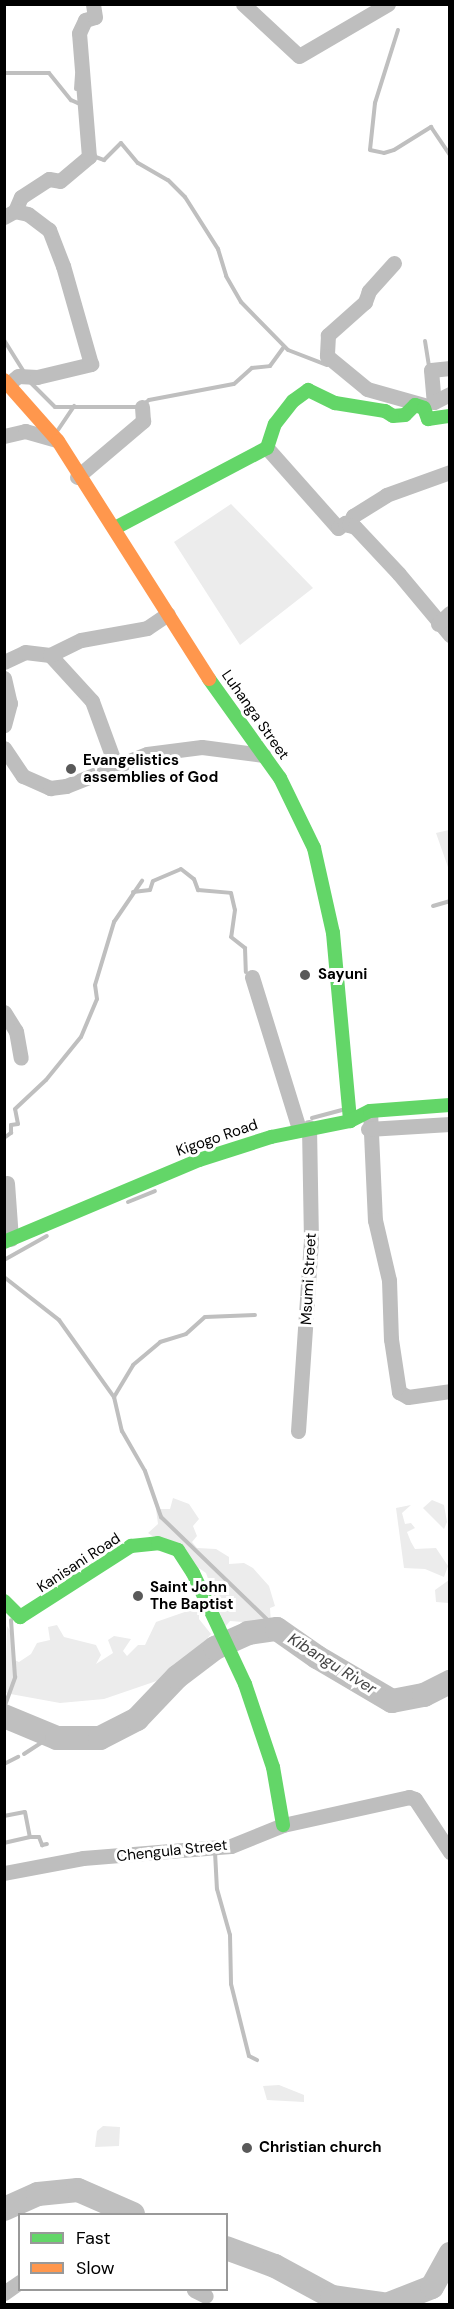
<!DOCTYPE html>
<style>
body{margin:0}
#map{position:relative;width:454px;height:2309px;overflow:hidden;background:#fff;font-family:"DM Sans",sans-serif}
div>[style]{position:absolute}
[style*='--x']{left:calc(var(--x)*1px);top:calc(var(--y)*1px);width:calc(var(--w)*1px);rotate:calc(var(--a)*1deg)}
.green>*{inset:0;background:#ececec}
.stream>*{height:4px;margin:-2px;padding:0 2px;transform-origin:2px;border-radius:2px;background:#bfbfbf}
.river>*{height:24px;margin:-12px;padding:0 12px;transform-origin:12px;border-radius:12px;background:#bfbfbf}
.street>*{height:15px;margin:-7.5px;padding:0 7.5px;transform-origin:7.5px;border-radius:7.5px;background:#bebebe}
.fast>*{height:14px;margin:-7px;padding:0 7px;transform-origin:7px;border-radius:7px;background:#63d668}
.slow>*{height:14px;margin:-7px;padding:0 7px;transform-origin:7px;border-radius:7px;background:#ff974d}
.dots>*{width:16px;height:16px;translate:-50% -50%;box-sizing:border-box;border:3px solid #fff;border-radius:50%}
span{translate:-50% -50%;white-space:nowrap;text-align:center;line-height:1.15;-webkit-text-stroke:6px #fff;paint-order:stroke}
.street-label{font-size:15px;color:#000}
.poi-label{font-size:15px;color:#000;font-weight:700}
.left{translate:0 -50%;text-align:left}
.water-label{font-size:16px;color:#444;font-style:italic}
.frame{position:absolute;inset:0;border:6px solid #000;pointer-events:none}
.legend{position:absolute;left:18px;top:2213px;width:210px;height:78px;box-sizing:border-box;background:#fff;border:2px solid #999;margin:0;padding:8px 10px;list-style:none;font-size:18px;color:#000}
.legend li{display:flex;align-items:center;gap:12px;height:30px}
.legend b{width:30px;border:2px solid #999}
</style>
<div id="map">
<div class="green">
<i style="clip-path:polygon(231px 504px,313px 588px,240px 645px,174px 542px)"></i>
<i style="clip-path:polygon(449px 830px,450px 830px,449px 870px,436px 833px)"></i>
<i style="clip-path:polygon(173px 1498px,189px 1504px,199px 1519px,193px 1526px,197px 1536px,192px 1542px,197px 1548px,216px 1549px,229px 1557px,229px 1564px,244px 1563px,253px 1568px,269px 1586px,275px 1606px,270px 1608px,271px 1624px,230px 1621px,225px 1627px,206px 1573px,148px 1533px,158px 1524px,156px 1509px,170px 1509px)"></i>
<i style="clip-path:polygon(432px 1500px,444px 1505px,447px 1522px,444px 1529px,423px 1508px)"></i>
<i style="clip-path:polygon(411px 1505px,402px 1513px,405px 1524px,411px 1523px,415px 1528px,407px 1532px,411px 1542px,415px 1549px,436px 1548px,448px 1566px,444px 1577px,425px 1569px,404px 1568px,396px 1508px)"></i>
<i style="clip-path:polygon(449px 1580px,449px 1603px,436px 1602px,435px 1590px)"></i>
<i style="clip-path:polygon(199px 1607px,199px 1619px,211px 1634px,191px 1658px,175px 1668px,174px 1675px,104px 1699px,60px 1703px,5px 1693px,7px 1626px,12px 1634px,14px 1660px,19px 1662px,31px 1654px,37px 1643px,50px 1640px,48px 1627px,57px 1625px,64px 1637px,96px 1645px,101px 1655px,96px 1664px,113px 1653px,108px 1640px,114px 1636px,131px 1639px,123px 1651px,127px 1656px,138px 1645px,145px 1645px,156px 1622px)"></i>
<i style="clip-path:polygon(279px 2085px,304px 2095px,304px 2102px,267px 2100px,263px 2086px)"></i>
<i style="clip-path:polygon(103px 2126px,120px 2127px,119px 2146px,95px 2147px,97px 2131px)"></i>
</div>
<div class="stream">
<i style="--x:398;--y:30;--w:77;--a:107.5"></i>
<i style="--x:375;--y:103;--w:47;--a:96.1"></i>
<i style="--x:370;--y:150;--w:14;--a:12"></i>
<i style="--x:384;--y:153;--w:10;--a:-17"></i>
<i style="--x:394;--y:150;--w:44;--a:-31.9"></i>
<i style="--x:431;--y:127;--w:34;--a:56"></i>
<i style="--x:4;--y:73;--w:45;--a:0"></i>
<i style="--x:49;--y:73;--w:35;--a:51"></i>
<i style="--x:71;--y:100;--w:10;--a:24"></i>
<i style="--x:76;--y:89;--w:15;--a:-86"></i>
<i style="--x:93;--y:156;--w:12;--a:20"></i>
<i style="--x:104;--y:160;--w:24;--a:-45"></i>
<i style="--x:121;--y:143;--w:26;--a:50"></i>
<i style="--x:138;--y:163;--w:34;--a:30"></i>
<i style="--x:168;--y:180;--w:24;--a:45"></i>
<i style="--x:185;--y:197;--w:62;--a:57.6"></i>
<i style="--x:218;--y:249;--w:28;--a:73"></i>
<i style="--x:226;--y:276;--w:30;--a:60"></i>
<i style="--x:241;--y:302;--w:67;--a:45.6"></i>
<i style="--x:288;--y:350;--w:42;--a:21"></i>
<i style="--x:4;--y:340;--w:36;--a:58"></i>
<i style="--x:425;--y:341;--w:26;--a:81"></i>
<i style="--x:30;--y:382;--w:35;--a:45"></i>
<i style="--x:55;--y:407;--w:85;--a:0"></i>
<i style="--x:140;--y:407;--w:11;--a:-38"></i>
<i style="--x:149;--y:400;--w:86;--a:-10.7"></i>
<i style="--x:234;--y:384;--w:24;--a:-42"></i>
<i style="--x:252;--y:368;--w:18;--a:-6"></i>
<i style="--x:270;--y:366;--w:22;--a:-54"></i>
<i style="--x:58;--y:430;--w:29;--a:-56"></i>
<i style="--x:133;--y:892;--w:17;--a:-7"></i>
<i style="--x:150;--y:890;--w:9;--a:-72"></i>
<i style="--x:153;--y:881;--w:30;--a:-23"></i>
<i style="--x:181;--y:869;--w:16;--a:38"></i>
<i style="--x:194;--y:879;--w:12;--a:70"></i>
<i style="--x:198;--y:890;--w:33;--a:5"></i>
<i style="--x:231;--y:893;--w:17;--a:77"></i>
<i style="--x:235;--y:910;--w:27;--a:98"></i>
<i style="--x:231;--y:937;--w:18;--a:38"></i>
<i style="--x:245;--y:948;--w:24;--a:88"></i>
<i style="--x:433;--y:906;--w:18;--a:-16"></i>
<i style="--x:312;--y:1118;--w:31;--a:-15"></i>
<i style="--x:4;--y:1138;--w:9;--a:-36"></i>
<i style="--x:11;--y:1133;--w:8;--a:-90"></i>
<i style="--x:11;--y:1125;--w:7;--a:-8"></i>
<i style="--x:18;--y:1124;--w:15;--a:-101"></i>
<i style="--x:15;--y:1109;--w:42;--a:-43.1"></i>
<i style="--x:46;--y:1080;--w:55;--a:-50.9"></i>
<i style="--x:81;--y:1037;--w:41;--a:-67.2"></i>
<i style="--x:97;--y:999;--w:14;--a:-98"></i>
<i style="--x:95;--y:985;--w:66;--a:-73.2"></i>
<i style="--x:114;--y:922;--w:50;--a:-55.7"></i>
<i style="--x:128;--y:1202;--w:29;--a:-22"></i>
<i style="--x:4;--y:1260;--w:49;--a:-29.2"></i>
<i style="--x:4;--y:1277;--w:70;--a:38"></i>
<i style="--x:59;--y:1320;--w:95;--a:54.5"></i>
<i style="--x:114;--y:1397;--w:35;--a:77"></i>
<i style="--x:122;--y:1431;--w:46;--a:60.1"></i>
<i style="--x:145;--y:1471;--w:49;--a:70.8"></i>
<i style="--x:161;--y:1517;--w:161;--a:44"></i>
<i style="--x:114;--y:1397;--w:37;--a:-59"></i>
<i style="--x:133;--y:1365;--w:35;--a:-40"></i>
<i style="--x:160;--y:1342;--w:27;--a:-17"></i>
<i style="--x:186;--y:1334;--w:25;--a:-42"></i>
<i style="--x:205;--y:1317;--w:50;--a:-2.3"></i>
<i style="--x:4;--y:1708;--w:33;--a:-70"></i>
<i style="--x:15;--y:1677;--w:57;--a:-94"></i>
<i style="--x:24;--y:1754;--w:30;--a:-33"></i>
<i style="--x:49;--y:1738;--w:8;--a:0"></i>
<i style="--x:4;--y:1764;--w:16;--a:-27"></i>
<i style="--x:4;--y:1816;--w:21;--a:-11"></i>
<i style="--x:25;--y:1812;--w:25;--a:79"></i>
<i style="--x:30;--y:1837;--w:27;--a:167"></i>
<i style="--x:30;--y:1837;--w:9;--a:0"></i>
<i style="--x:39;--y:1837;--w:9;--a:69"></i>
<i style="--x:42;--y:1845;--w:5;--a:-11"></i>
<i style="--x:215;--y:1852;--w:37;--a:87"></i>
<i style="--x:217;--y:1889;--w:48;--a:74.2"></i>
<i style="--x:230;--y:1935;--w:49;--a:88.8"></i>
<i style="--x:231;--y:1984;--w:74;--a:76"></i>
<i style="--x:249;--y:2056;--w:9;--a:27"></i>
</div>
<div class="river">
<i style="--x:4;--y:1716;--w:57;--a:22.5"></i>
<i style="--x:57;--y:1738;--w:43;--a:0"></i>
<i style="--x:100;--y:1738;--w:42;--a:-27.2"></i>
<i style="--x:137;--y:1719;--w:58;--a:-46.4"></i>
<i style="--x:177;--y:1677;--w:48;--a:-37.3"></i>
<i style="--x:215;--y:1648;--w:36;--a:-24"></i>
<i style="--x:248;--y:1633;--w:29;--a:-8"></i>
<i style="--x:277;--y:1629;--w:49;--a:35"></i>
<i style="--x:317;--y:1657;--w:87;--a:30.4"></i>
<i style="--x:392;--y:1701;--w:33;--a:-11"></i>
<i style="--x:424;--y:1695;--w:29;--a:-27"></i>
<i style="--x:4;--y:2209;--w:37;--a:-24"></i>
<i style="--x:38;--y:2194;--w:40;--a:-5.7"></i>
<i style="--x:78;--y:2190;--w:60;--a:23.6"></i>
<i style="--x:226;--y:2248;--w:52;--a:20.2"></i>
<i style="--x:275;--y:2266;--w:65;--a:28.5"></i>
<i style="--x:332;--y:2297;--w:50;--a:8"></i>
<i style="--x:389;--y:2304;--w:46;--a:-21.6"></i>
<i style="--x:432;--y:2287;--w:38;--a:-61"></i>
</div>
<div class="street">
<i style="--x:243;--y:4;--w:76;--a:42.9"></i>
<i style="--x:299;--y:56;--w:103;--a:-30.3"></i>
<i style="--x:4;--y:217;--w:13;--a:-29"></i>
<i style="--x:15;--y:211;--w:15;--a:-67"></i>
<i style="--x:21;--y:197;--w:33;--a:-33"></i>
<i style="--x:49;--y:179;--w:11;--a:10"></i>
<i style="--x:60;--y:181;--w:38;--a:-40"></i>
<i style="--x:89;--y:157;--w:124;--a:-94.6"></i>
<i style="--x:79;--y:33;--w:14;--a:-65"></i>
<i style="--x:85;--y:20;--w:10;--a:-17"></i>
<i style="--x:95;--y:17;--w:13;--a:-99"></i>
<i style="--x:394;--y:263;--w:38;--a:132"></i>
<i style="--x:369;--y:291;--w:12;--a:110"></i>
<i style="--x:365;--y:302;--w:50;--a:138.3"></i>
<i style="--x:328;--y:335;--w:21;--a:93"></i>
<i style="--x:327;--y:356;--w:52;--a:39.5"></i>
<i style="--x:367;--y:389;--w:59;--a:15.7"></i>
<i style="--x:450;--y:368;--w:19;--a:174"></i>
<i style="--x:431;--y:370;--w:32;--a:85"></i>
<i style="--x:434;--y:402;--w:18;--a:-27"></i>
<i style="--x:7;--y:385;--w:14;--a:-39"></i>
<i style="--x:18;--y:376;--w:19;--a:3"></i>
<i style="--x:37;--y:377;--w:56;--a:-13.5"></i>
<i style="--x:91;--y:364;--w:102;--a:-105.9"></i>
<i style="--x:63;--y:266;--w:39;--a:-111"></i>
<i style="--x:49;--y:230;--w:26;--a:-143"></i>
<i style="--x:28;--y:214;--w:13;--a:-167"></i>
<i style="--x:4;--y:436;--w:22;--a:-13"></i>
<i style="--x:25;--y:431;--w:32;--a:16"></i>
<i style="--x:267;--y:448;--w:107;--a:48.4"></i>
<i style="--x:338;--y:528;--w:9;--a:-36"></i>
<i style="--x:345;--y:523;--w:4;--a:27"></i>
<i style="--x:349;--y:525;--w:10;--a:-66"></i>
<i style="--x:353;--y:516;--w:39;--a:-32"></i>
<i style="--x:386;--y:495;--w:68;--a:-19.8"></i>
<i style="--x:77;--y:477;--w:87;--a:-40.3"></i>
<i style="--x:143;--y:421;--w:14;--a:-94"></i>
<i style="--x:349;--y:525;--w:6;--a:18"></i>
<i style="--x:355;--y:527;--w:64;--a:46.9"></i>
<i style="--x:399;--y:574;--w:80;--a:50.1"></i>
<i style="--x:438;--y:624;--w:16;--a:-43"></i>
<i style="--x:50;--y:655;--w:62;--a:47.6"></i>
<i style="--x:92;--y:701;--w:67;--a:69.9"></i>
<i style="--x:4;--y:662;--w:23;--a:-25"></i>
<i style="--x:25;--y:652;--w:25;--a:7"></i>
<i style="--x:50;--y:655;--w:34;--a:-26"></i>
<i style="--x:81;--y:640;--w:67;--a:-10.3"></i>
<i style="--x:147;--y:628;--w:25;--a:-34"></i>
<i style="--x:4;--y:678;--w:26;--a:77"></i>
<i style="--x:10;--y:703;--w:23;--a:105"></i>
<i style="--x:4;--y:748;--w:34;--a:56"></i>
<i style="--x:23;--y:776;--w:30;--a:24"></i>
<i style="--x:50;--y:788;--w:16;--a:-7"></i>
<i style="--x:66;--y:786;--w:87;--a:-21.6"></i>
<i style="--x:147;--y:754;--w:55;--a:-7.3"></i>
<i style="--x:202;--y:747;--w:62;--a:7.5"></i>
<i style="--x:252;--y:977;--w:159;--a:72.8"></i>
<i style="--x:4;--y:1012;--w:22;--a:58"></i>
<i style="--x:16;--y:1031;--w:27;--a:80"></i>
<i style="--x:370;--y:1111;--w:109;--a:87.4"></i>
<i style="--x:375;--y:1220;--w:62;--a:76.9"></i>
<i style="--x:389;--y:1280;--w:59;--a:88.1"></i>
<i style="--x:391;--y:1339;--w:54;--a:81.4"></i>
<i style="--x:399;--y:1392;--w:10;--a:29"></i>
<i style="--x:408;--y:1397;--w:42;--a:-8.1"></i>
<i style="--x:368;--y:1129;--w:82;--a:-3.5"></i>
<i style="--x:7;--y:1183;--w:56;--a:85.9"></i>
<i style="--x:298;--y:1431;--w:190;--a:-86.1"></i>
<i style="--x:311;--y:1241;--w:114;--a:-91"></i>
<i style="--x:4;--y:1873;--w:80;--a:-10.8"></i>
<i style="--x:83;--y:1858;--w:148;--a:-4.6"></i>
<i style="--x:231;--y:1846;--w:56;--a:-22"></i>
<i style="--x:283;--y:1825;--w:129;--a:-12.5"></i>
<i style="--x:409;--y:1797;--w:6;--a:18"></i>
<i style="--x:415;--y:1799;--w:64;--a:56.6"></i>
<i style="--x:194;--y:2290;--w:13;--a:27"></i>
<i style="--x:4;--y:2293;--w:19;--a:-35"></i>
</div>
<div class="fast">
<i style="--x:115;--y:528;--w:172;--a:-27.8"></i>
<i style="--x:267;--y:448;--w:25;--a:-72"></i>
<i style="--x:275;--y:424;--w:29;--a:-52"></i>
<i style="--x:293;--y:401;--w:19;--a:-36"></i>
<i style="--x:308;--y:390;--w:30;--a:26"></i>
<i style="--x:335;--y:403;--w:51;--a:9.1"></i>
<i style="--x:385;--y:411;--w:9;--a:32"></i>
<i style="--x:393;--y:416;--w:12;--a:-5"></i>
<i style="--x:405;--y:415;--w:14;--a:-45"></i>
<i style="--x:415;--y:405;--w:9;--a:18"></i>
<i style="--x:424;--y:408;--w:12;--a:70"></i>
<i style="--x:428;--y:419;--w:22;--a:-8"></i>
<i style="--x:209;--y:679;--w:122;--a:54.4"></i>
<i style="--x:280;--y:778;--w:78;--a:64.1"></i>
<i style="--x:314;--y:848;--w:87;--a:77.4"></i>
<i style="--x:333;--y:933;--w:189;--a:84.8"></i>
<i style="--x:4;--y:1242;--w:212;--a:-22.8"></i>
<i style="--x:199;--y:1160;--w:76;--a:-17.7"></i>
<i style="--x:271;--y:1137;--w:81;--a:-11.4"></i>
<i style="--x:350;--y:1121;--w:22;--a:-27"></i>
<i style="--x:370;--y:1111;--w:80;--a:-4.3"></i>
<i style="--x:4;--y:1601;--w:23;--a:45"></i>
<i style="--x:20;--y:1617;--w:132;--a:-32.6"></i>
<i style="--x:131;--y:1546;--w:27;--a:-6"></i>
<i style="--x:158;--y:1543;--w:21;--a:19"></i>
<i style="--x:178;--y:1550;--w:27;--a:57"></i>
<i style="--x:193;--y:1573;--w:123;--a:64.9"></i>
<i style="--x:245;--y:1684;--w:88;--a:71.4"></i>
<i style="--x:273;--y:1767;--w:59;--a:80.2"></i>
</div>
<div class="slow">
<i style="--x:4;--y:380;--w:81;--a:48.5"></i>
<i style="--x:58;--y:441;--w:282;--a:57.6"></i>
</div>
<div class="dots">
<i style="left:71px;top:769px;background:#595959"></i>
<i style="left:305px;top:975px;background:#595959"></i>
<i style="left:138px;top:1596px;background:#595959"></i>
<i style="left:247px;top:2148px;background:#595959"></i>
</div>
<div class="street-label">
<span style="left:255px;top:715px;rotate:55deg">Luhanga Street</span>
<span style="left:217px;top:1138px;rotate:-19deg">Kigogo Road</span>
<span style="left:309px;top:1279px;rotate:-87deg">Msumi Street</span>
<span style="left:79px;top:1563px;rotate:-33deg">Kanisani Road</span>
<span style="left:172px;top:1851px;rotate:-6deg">Chengula Street</span>
</div>
<div class="poi-label">
<span class="left" style="left:83px;top:769px">Evangelistics<br>assemblies of God</span>
<span class="left" style="left:318px;top:975px">Sayuni</span>
<span class="left" style="left:150px;top:1596px">Saint John<br>The Baptist</span>
<span class="left" style="left:259px;top:2148px">Christian church</span>
</div>
<div class="water-label">
<span style="left:332px;top:1664px;rotate:32deg">Kibangu River</span>
</div>
<div class="frame"></div>
<ul class="legend">
<li><b style="height:8px;background:#63d668"></b>Fast</li>
<li><b style="height:8px;background:#ff974d"></b>Slow</li>
</ul>
</div>
